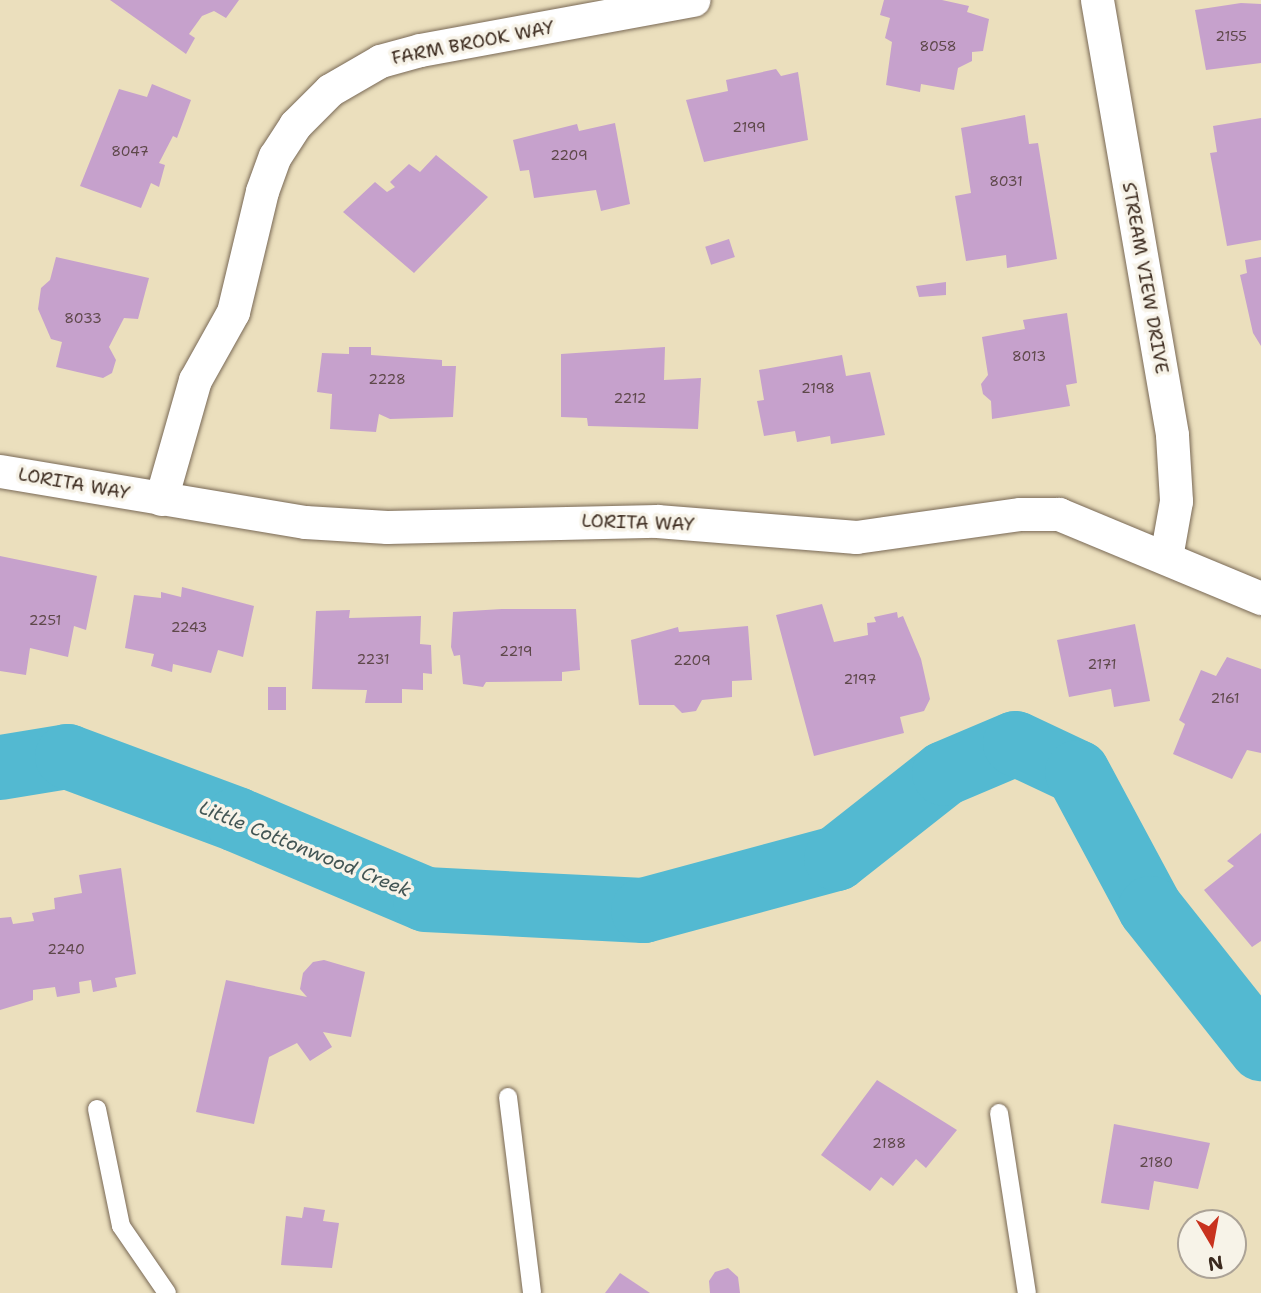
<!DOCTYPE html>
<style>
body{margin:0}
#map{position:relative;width:1261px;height:1293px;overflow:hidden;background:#ebdfbd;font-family:"Shantell Sans",sans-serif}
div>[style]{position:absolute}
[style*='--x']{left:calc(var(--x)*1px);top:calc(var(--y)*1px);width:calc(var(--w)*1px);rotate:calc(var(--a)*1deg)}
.river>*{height:65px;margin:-32.5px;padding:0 32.5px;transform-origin:32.5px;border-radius:32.5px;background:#53b9d1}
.building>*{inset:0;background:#c6a1cc;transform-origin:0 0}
.roads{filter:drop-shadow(0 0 2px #796956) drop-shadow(0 0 2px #796956)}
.service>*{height:18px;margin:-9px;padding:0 9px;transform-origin:9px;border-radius:9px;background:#fff}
.minor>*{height:33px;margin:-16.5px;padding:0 16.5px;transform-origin:16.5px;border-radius:16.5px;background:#fff}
span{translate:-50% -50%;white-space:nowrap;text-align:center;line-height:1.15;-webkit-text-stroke:7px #f7f3e8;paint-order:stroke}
.number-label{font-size:14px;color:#5e484a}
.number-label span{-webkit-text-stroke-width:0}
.street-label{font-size:18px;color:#3b2a1e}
.water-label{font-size:19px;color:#425554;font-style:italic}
.north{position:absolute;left:1177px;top:1209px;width:70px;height:70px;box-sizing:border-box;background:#f7f3e8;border:2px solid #aca397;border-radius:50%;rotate:170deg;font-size:19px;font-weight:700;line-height:28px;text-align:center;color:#3b2a1e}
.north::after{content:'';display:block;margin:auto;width:24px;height:32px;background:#c8321e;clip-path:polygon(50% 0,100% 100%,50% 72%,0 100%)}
</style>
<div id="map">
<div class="river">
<i style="--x:0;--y:767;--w:68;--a:-9.3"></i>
<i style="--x:67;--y:756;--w:180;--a:20.4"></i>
<i style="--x:236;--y:819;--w:205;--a:22.9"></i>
<i style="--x:425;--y:899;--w:218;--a:2.9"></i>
<i style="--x:643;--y:910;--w:200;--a:-15.1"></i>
<i style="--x:836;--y:858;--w:137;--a:-38.2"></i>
<i style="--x:944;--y:773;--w:77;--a:-22.9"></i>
<i style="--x:1015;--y:743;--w:68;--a:25.1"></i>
<i style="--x:1077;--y:772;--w:154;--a:61.8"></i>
<i style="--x:1150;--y:908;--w:179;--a:51.6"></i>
</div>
<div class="building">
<i style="clip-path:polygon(110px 0,239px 0,226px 18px,214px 11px,202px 16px,189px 34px,195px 38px,186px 54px)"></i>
<i style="clip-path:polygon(884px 0,942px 0,969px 6px,967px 12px,989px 19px,983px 51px,972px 52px,972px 61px,958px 68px,954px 90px,921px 84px,920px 92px,886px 85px,892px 42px,885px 38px,890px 18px,880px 15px)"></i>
<i style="clip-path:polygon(1241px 3px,1261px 4px,1261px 63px,1206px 70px,1195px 10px)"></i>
<i style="clip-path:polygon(776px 69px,781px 76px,798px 72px,808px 140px,704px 162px,686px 100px,728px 91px,726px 80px)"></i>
<i style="clip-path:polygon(152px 84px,191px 100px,177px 138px,173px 136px,159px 163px,165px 165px,159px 187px,151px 183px,141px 208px,80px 186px,119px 89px,147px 97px)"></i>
<i style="clip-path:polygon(1025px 115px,1029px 144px,1038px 143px,1057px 259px,1007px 268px,1006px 255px,966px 261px,955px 196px,971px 193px,961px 128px)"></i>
<i style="clip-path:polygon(1261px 118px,1261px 240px,1227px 246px,1210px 153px,1217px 152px,1213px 126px)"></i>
<i style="clip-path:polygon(615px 123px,630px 204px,601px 211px,596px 190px,534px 198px,529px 170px,520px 171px,513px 140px,577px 124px,579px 131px)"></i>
<i style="clip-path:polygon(436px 155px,488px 197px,414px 273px,343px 212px,375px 182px,387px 192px,395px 187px,390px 182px,409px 164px,420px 172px)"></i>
<i style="left:729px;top:239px;width:19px;height:25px;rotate:72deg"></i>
<i style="clip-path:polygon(56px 257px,149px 278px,138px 319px,124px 318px,109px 347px,116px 360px,112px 373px,103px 378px,56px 367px,62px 342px,51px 339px,38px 309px,41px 288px,50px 280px)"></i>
<i style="clip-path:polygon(1261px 257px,1261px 346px,1253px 333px,1240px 275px,1247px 273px,1245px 260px)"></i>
<i style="clip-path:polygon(946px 282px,946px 295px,919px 297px,916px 286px)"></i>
<i style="clip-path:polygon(1067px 313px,1077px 383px,1066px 385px,1070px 406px,992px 419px,991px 401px,983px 394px,981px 384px,988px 375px,982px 337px,1025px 329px,1023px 320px)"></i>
<i style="clip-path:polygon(349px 347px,371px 347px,371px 355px,442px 360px,442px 366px,456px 366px,453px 417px,390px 419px,379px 414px,376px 432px,330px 429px,332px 394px,317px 392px,322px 353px,349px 354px)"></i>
<i style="clip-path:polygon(665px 347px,664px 380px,701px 378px,698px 429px,588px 426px,587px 418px,561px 417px,561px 354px)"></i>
<i style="clip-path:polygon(842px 355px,846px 376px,870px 372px,885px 435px,831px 444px,830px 436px,797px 442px,795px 431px,764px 436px,757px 401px,764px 400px,759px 370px)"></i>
<i style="clip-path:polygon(0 556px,97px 576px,86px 630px,74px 626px,68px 657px,30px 648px,26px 675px,0 671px)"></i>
<i style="clip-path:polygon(182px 587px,254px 606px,243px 657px,218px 650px,211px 673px,173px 664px,172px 672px,151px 666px,154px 654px,125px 648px,134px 595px,161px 598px,161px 592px,181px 597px)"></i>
<i style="clip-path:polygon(822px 604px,834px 642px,868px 635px,867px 623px,876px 622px,874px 617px,897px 612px,898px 618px,903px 616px,921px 659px,930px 699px,924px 711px,900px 717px,904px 733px,814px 756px,776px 615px)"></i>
<i style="clip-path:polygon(502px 609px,576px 609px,580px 670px,562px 672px,562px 681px,486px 682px,483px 687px,463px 684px,460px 655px,454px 656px,451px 647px,453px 612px)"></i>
<i style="clip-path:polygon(350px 610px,349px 618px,421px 616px,420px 644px,431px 645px,432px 674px,423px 673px,423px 690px,402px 689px,402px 703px,365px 703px,367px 690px,312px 689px,316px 611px)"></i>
<i style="clip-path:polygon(1135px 624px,1150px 701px,1114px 707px,1111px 689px,1069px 697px,1057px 640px)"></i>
<i style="clip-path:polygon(748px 626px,752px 680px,732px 681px,732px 697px,702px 700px,696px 711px,682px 713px,674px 705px,639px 705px,631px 640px,678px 627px,679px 632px)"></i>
<i style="clip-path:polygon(1227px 657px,1261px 669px,1261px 753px,1247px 750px,1232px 779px,1173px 754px,1185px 724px,1179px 720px,1201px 670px,1216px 676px)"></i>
<i style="left:268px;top:687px;width:18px;height:23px"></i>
<i style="clip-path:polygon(1261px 833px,1261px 941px,1252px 947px,1204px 890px,1234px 866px,1227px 861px)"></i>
<i style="clip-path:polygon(121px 868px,136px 974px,115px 978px,117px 987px,93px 992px,91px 980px,79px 982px,80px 993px,57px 997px,55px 987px,33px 990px,33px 1000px,0 1010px,0 918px,11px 917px,13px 924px,34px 921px,32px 913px,55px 909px,54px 898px,82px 893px,79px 875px)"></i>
<i style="clip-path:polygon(324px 960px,365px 972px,351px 1037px,323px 1032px,332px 1047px,310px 1061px,297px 1043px,269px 1057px,254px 1124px,196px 1112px,226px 980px,307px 997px,300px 989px,303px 973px,313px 962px)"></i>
<i style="clip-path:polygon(877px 1080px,957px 1130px,926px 1168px,916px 1159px,893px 1186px,881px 1177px,870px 1191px,821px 1155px)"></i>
<i style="clip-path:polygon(1114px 1124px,1210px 1143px,1198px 1189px,1154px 1181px,1149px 1210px,1101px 1203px)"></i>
<i style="clip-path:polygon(304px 1207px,325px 1210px,323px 1221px,339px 1223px,332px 1268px,281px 1265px,286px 1216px,302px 1218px)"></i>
<i style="clip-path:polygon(728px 1268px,738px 1277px,740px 1293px,710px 1293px,709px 1281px,715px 1272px)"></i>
<i style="clip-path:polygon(620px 1273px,650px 1293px,605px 1293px)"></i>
</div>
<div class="roads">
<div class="service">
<i style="--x:508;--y:1097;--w:197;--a:83"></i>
<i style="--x:97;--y:1109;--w:119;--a:78.4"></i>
<i style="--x:121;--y:1226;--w:81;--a:55.5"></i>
<i style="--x:999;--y:1113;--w:182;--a:81.2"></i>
</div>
<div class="minor">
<i style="--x:1097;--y:0;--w:441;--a:80.2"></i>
<i style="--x:1172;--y:435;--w:66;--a:86.5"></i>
<i style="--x:1176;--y:501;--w:57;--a:100.1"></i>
<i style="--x:0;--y:471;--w:309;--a:9.5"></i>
<i style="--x:305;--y:522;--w:82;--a:3.5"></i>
<i style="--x:387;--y:527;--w:270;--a:-1.3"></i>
<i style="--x:657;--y:521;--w:200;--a:4.6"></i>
<i style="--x:856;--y:537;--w:166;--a:-8"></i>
<i style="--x:1020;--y:514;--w:39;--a:0"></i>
<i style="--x:1059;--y:514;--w:219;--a:22.6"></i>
<i style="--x:161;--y:499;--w:124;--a:-74.1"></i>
<i style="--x:195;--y:380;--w:78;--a:-60.8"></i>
<i style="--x:233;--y:312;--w:124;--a:-76.5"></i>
<i style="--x:262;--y:191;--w:37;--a:-70"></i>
<i style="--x:275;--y:156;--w:37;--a:-57"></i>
<i style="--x:295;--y:125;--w:49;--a:-45"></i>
<i style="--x:330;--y:90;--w:58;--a:-30.1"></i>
<i style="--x:380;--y:61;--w:41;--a:-15.4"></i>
<i style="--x:420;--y:50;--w:278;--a:-10.4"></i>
</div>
</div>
<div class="number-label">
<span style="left:1231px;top:36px">2155</span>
<span style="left:938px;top:46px">8058</span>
<span style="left:749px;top:127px">2199</span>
<span style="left:130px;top:151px">8047</span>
<span style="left:569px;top:155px">2209</span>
<span style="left:1006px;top:181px">8031</span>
<span style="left:83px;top:318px">8033</span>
<span style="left:1029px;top:356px">8013</span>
<span style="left:387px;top:379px">2228</span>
<span style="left:818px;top:388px">2198</span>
<span style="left:630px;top:398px">2212</span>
<span style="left:45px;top:620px">2251</span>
<span style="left:189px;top:627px">2243</span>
<span style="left:516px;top:651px">2219</span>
<span style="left:373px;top:659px">2231</span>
<span style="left:692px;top:660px">2209</span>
<span style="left:1102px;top:664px">2171</span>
<span style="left:860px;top:679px">2197</span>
<span style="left:1225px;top:698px">2161</span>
<span style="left:66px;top:949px">2240</span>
<span style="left:889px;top:1143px">2188</span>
<span style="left:1156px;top:1162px">2180</span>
</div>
<div class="street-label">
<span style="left:473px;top:43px;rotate:-11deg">FARM BROOK WAY</span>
<span style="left:1145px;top:278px;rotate:80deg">STREAM VIEW DRIVE</span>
<span style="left:74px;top:484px;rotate:10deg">LORITA WAY</span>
<span style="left:638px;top:523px;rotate:2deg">LORITA WAY</span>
</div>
<div class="water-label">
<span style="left:305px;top:849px;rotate:22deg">Little Cottonwood Creek</span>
</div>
<div class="north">N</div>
</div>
